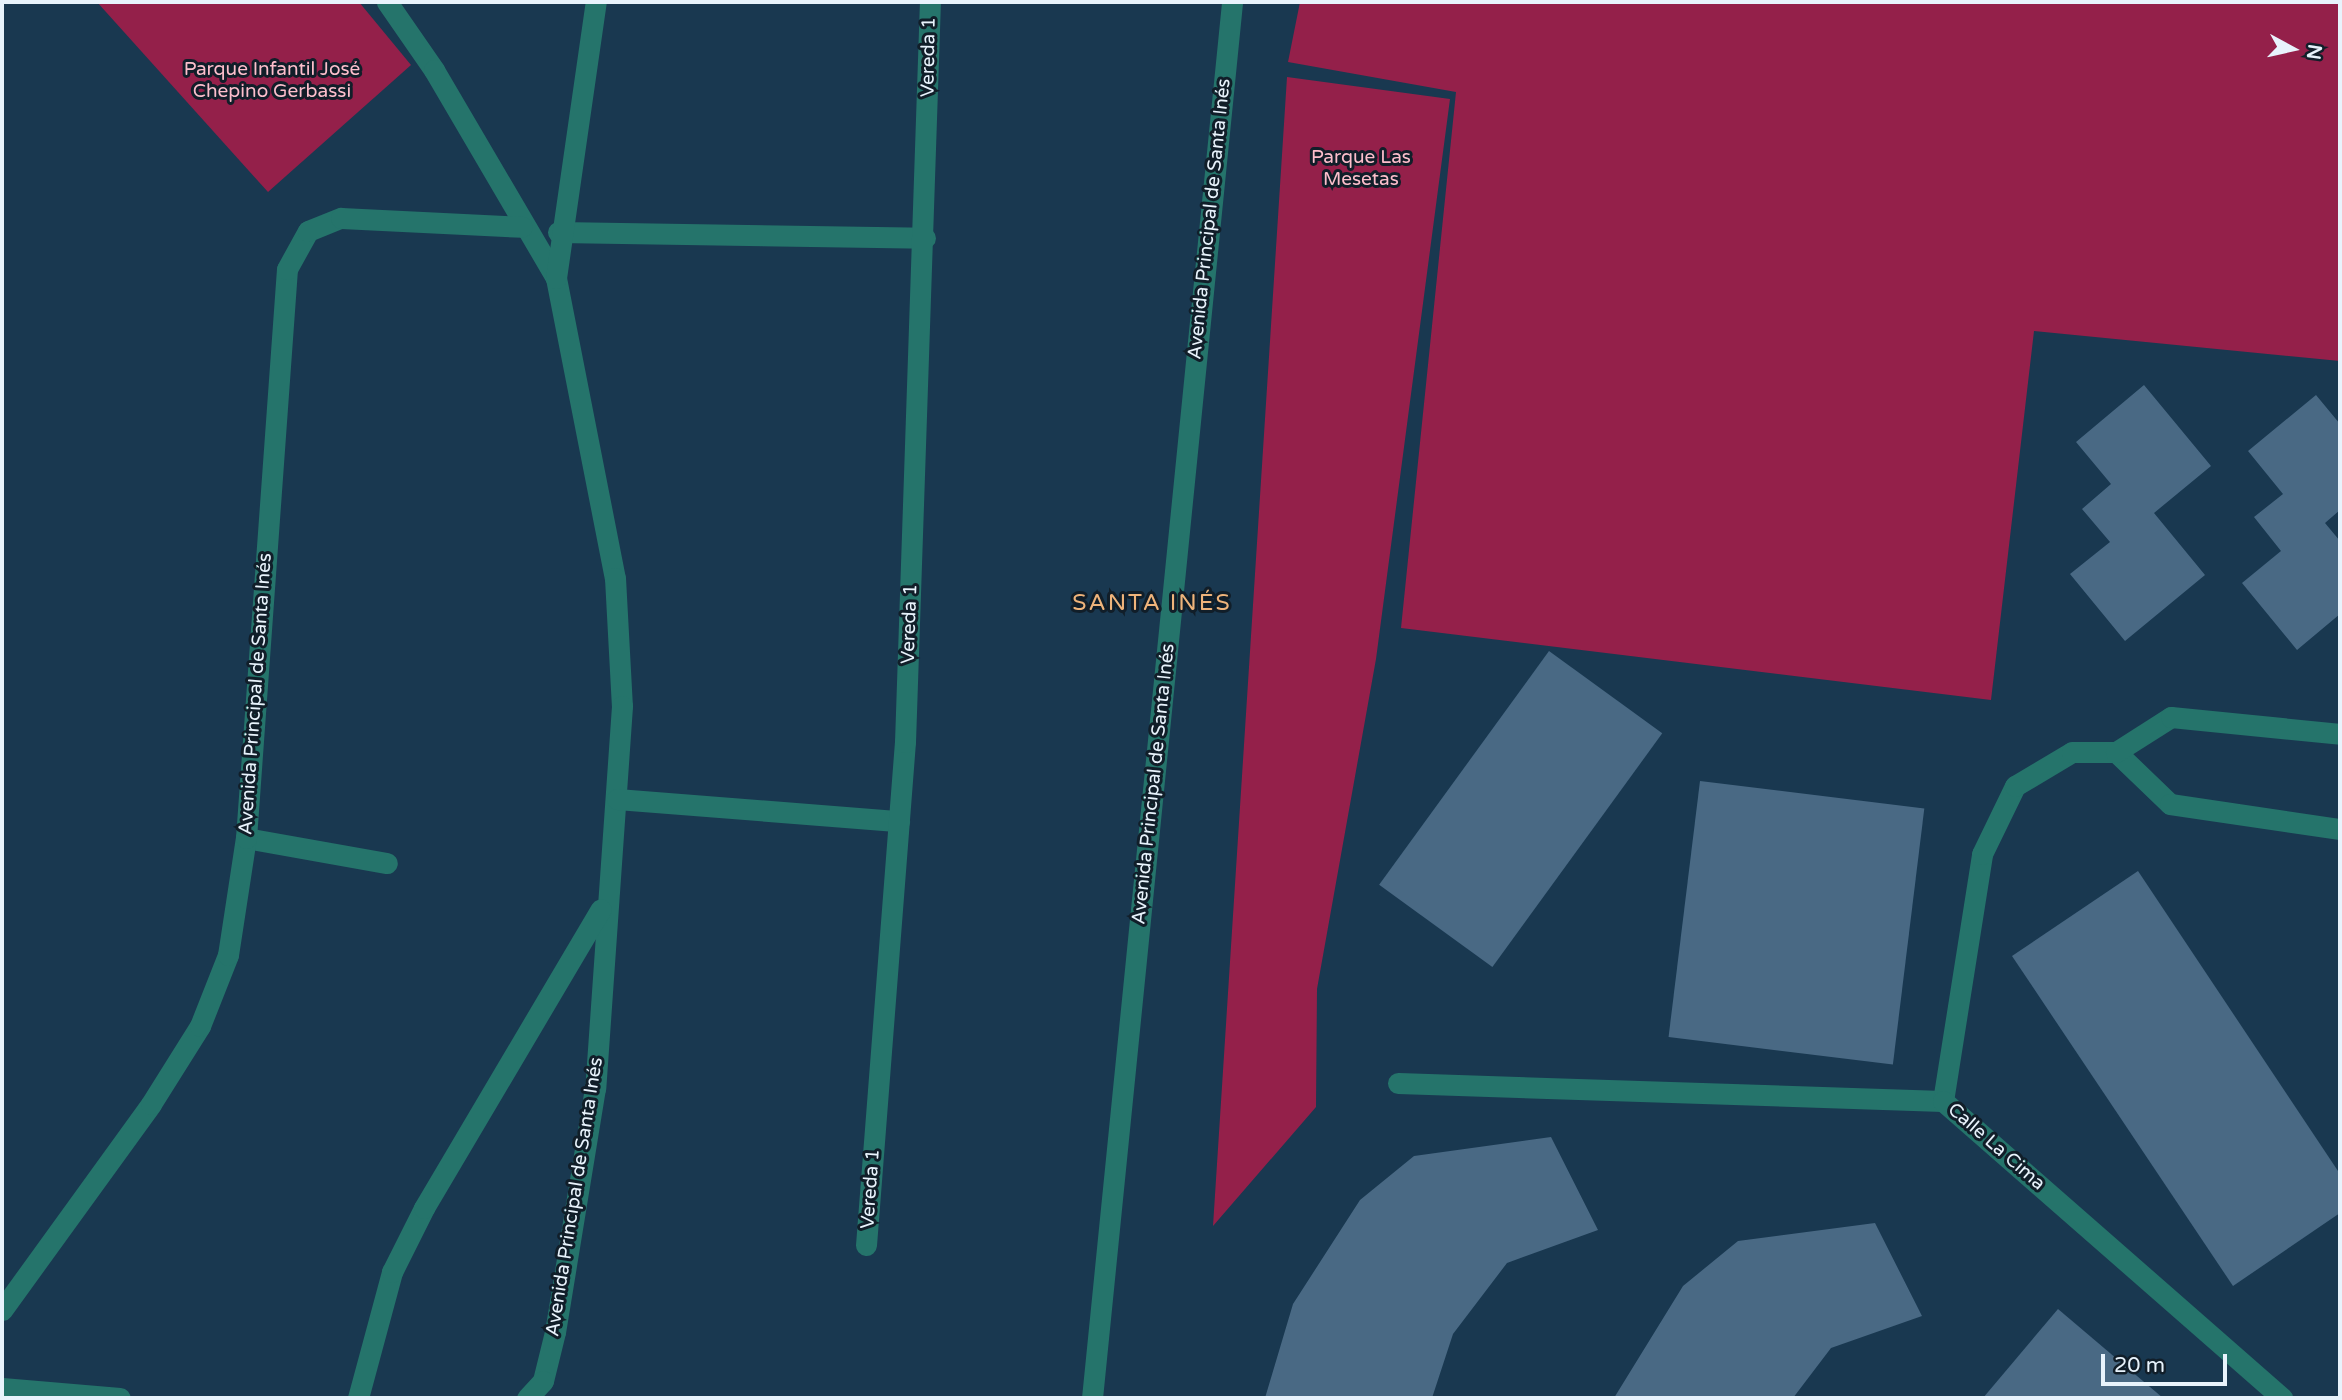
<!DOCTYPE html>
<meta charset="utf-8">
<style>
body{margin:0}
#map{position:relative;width:2342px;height:1400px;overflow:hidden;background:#193850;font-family:"Varela Round",sans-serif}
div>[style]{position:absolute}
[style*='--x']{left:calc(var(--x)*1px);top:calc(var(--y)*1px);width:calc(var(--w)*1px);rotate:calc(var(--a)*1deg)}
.green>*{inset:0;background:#94204a}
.building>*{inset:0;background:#496984;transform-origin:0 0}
.minor>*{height:21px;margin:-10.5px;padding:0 10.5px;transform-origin:10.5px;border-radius:10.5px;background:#25746b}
span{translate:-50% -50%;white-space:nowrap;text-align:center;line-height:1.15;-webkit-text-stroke:6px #111e29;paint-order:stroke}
.street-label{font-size:19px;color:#e8f3fc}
.park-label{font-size:19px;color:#fdbecc}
.quarter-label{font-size:23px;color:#efb47b;letter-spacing:2px}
.frame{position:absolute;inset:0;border:4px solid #e8f3fc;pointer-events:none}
.north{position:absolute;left:2258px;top:14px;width:70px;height:70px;-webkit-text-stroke:5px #111e29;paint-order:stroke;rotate:98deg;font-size:19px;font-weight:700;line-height:28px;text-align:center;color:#e8f3fc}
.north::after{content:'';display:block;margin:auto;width:24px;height:32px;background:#e8f3fc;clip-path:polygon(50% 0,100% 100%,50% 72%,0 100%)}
.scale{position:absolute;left:2101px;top:1354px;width:126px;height:32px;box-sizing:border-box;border:4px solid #e8f3fc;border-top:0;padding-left:9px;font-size:21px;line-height:24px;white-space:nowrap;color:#e8f3fc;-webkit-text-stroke:5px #111e29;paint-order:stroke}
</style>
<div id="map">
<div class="green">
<i style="clip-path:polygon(97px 2px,359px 2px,411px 65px,268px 192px)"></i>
<i style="clip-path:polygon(1300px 2px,2340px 2px,2340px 361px,2034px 331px,1991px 700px,1401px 628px,1456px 92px,1288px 62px)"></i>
<i style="clip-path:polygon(1287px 77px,1450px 99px,1376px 659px,1317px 989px,1316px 1107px,1213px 1226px)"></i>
</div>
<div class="building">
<i style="clip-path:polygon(2144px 385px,2211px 466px,2154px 513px,2205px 575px,2125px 641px,2070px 574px,2110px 542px,2082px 509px,2111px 484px,2076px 442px)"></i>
<i style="clip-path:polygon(2316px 395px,2340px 424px,2340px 510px,2325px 523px,2340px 541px,2340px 614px,2297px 650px,2242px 583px,2281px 551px,2254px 517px,2283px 494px,2248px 451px)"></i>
<i style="left:1549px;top:651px;width:140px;height:289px;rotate:36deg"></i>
<i style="left:1700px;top:781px;width:226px;height:258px;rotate:7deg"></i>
<i style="clip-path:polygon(2138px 871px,2340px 1174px,2340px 1213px,2233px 1286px,2012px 956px)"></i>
<i style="clip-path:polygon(1551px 1137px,1598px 1230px,1507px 1263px,1453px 1334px,1432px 1398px,1265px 1398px,1293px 1304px,1360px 1200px,1414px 1156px)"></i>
<i style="clip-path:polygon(1875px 1223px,1922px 1316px,1831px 1348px,1793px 1398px,1614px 1398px,1683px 1286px,1738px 1241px)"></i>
<i style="clip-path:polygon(2058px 1309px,2163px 1398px,1983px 1398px)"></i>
</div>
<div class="minor">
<i style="--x:387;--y:2;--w:83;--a:55.3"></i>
<i style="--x:434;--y:70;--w:241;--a:59.6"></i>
<i style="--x:556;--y:278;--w:306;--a:78.9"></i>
<i style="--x:615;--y:578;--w:128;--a:86.9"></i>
<i style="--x:622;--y:706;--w:383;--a:94"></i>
<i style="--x:595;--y:1088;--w:247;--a:99.3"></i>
<i style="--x:555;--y:1332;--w:50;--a:103.8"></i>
<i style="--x:543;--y:1381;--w:23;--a:133"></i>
<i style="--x:558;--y:232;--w:367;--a:0.9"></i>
<i style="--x:556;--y:278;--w:279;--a:-81.8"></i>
<i style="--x:2116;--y:752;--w:75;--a:43.9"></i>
<i style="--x:2170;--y:804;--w:172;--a:8.4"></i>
<i style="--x:617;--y:799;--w:283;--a:4.5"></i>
<i style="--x:246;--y:838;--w:143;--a:10.1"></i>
<i style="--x:1398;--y:1083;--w:545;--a:1.89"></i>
<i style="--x:1943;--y:1101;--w:250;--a:-81"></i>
<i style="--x:1982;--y:854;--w:76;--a:-64.1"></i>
<i style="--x:2015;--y:786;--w:66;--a:-30.8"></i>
<i style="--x:2072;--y:752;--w:44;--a:0"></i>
<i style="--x:2116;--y:752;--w:65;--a:-32.5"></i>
<i style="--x:2171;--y:717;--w:170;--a:5.7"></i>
<i style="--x:1943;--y:1101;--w:451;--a:41.2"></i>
<i style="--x:866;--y:1245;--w:505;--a:-85.57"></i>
<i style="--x:905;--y:742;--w:740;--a:-88.07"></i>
<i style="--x:2;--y:1310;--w:254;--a:-54.1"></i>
<i style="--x:151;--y:1104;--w:92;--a:-57.9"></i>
<i style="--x:200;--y:1026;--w:76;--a:-68.5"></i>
<i style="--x:228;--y:955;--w:118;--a:-81.3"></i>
<i style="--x:246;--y:838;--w:570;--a:-85.88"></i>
<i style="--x:287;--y:269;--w:43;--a:-61.1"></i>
<i style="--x:308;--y:231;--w:35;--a:-22"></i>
<i style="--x:341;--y:218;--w:181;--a:2.8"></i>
<i style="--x:2;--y:1388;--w:118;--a:4.8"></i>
<i style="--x:358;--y:1398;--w:131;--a:-74.9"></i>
<i style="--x:392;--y:1272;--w:72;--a:-63.4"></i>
<i style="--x:424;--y:1208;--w:347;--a:-59.4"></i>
<i style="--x:1092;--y:1398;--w:1403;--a:-84.27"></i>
</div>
<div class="street-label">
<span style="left:929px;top:57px;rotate:-89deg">Vereda 1</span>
<span style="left:1210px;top:219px;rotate:-84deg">Avenida Principal de Santa Inés</span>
<span style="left:910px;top:624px;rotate:-88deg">Vereda 1</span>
<span style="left:256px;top:694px;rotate:-86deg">Avenida Principal de Santa Inés</span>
<span style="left:1154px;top:784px;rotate:-84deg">Avenida Principal de Santa Inés</span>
<span style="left:1996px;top:1147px;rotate:41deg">Calle La Cima</span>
<span style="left:871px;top:1189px;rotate:-86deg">Vereda 1</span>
<span style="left:575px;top:1197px;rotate:-81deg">Avenida Principal de Santa Inés</span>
</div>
<div class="park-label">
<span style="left:272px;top:81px">Parque Infantil José<br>Chepino Gerbassi</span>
<span style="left:1361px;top:169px">Parque Las<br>Mesetas</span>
</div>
<div class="quarter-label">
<span style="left:1152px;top:603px">SANTA INÉS</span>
</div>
<div class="frame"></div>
<div class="north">N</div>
<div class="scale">20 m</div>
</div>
